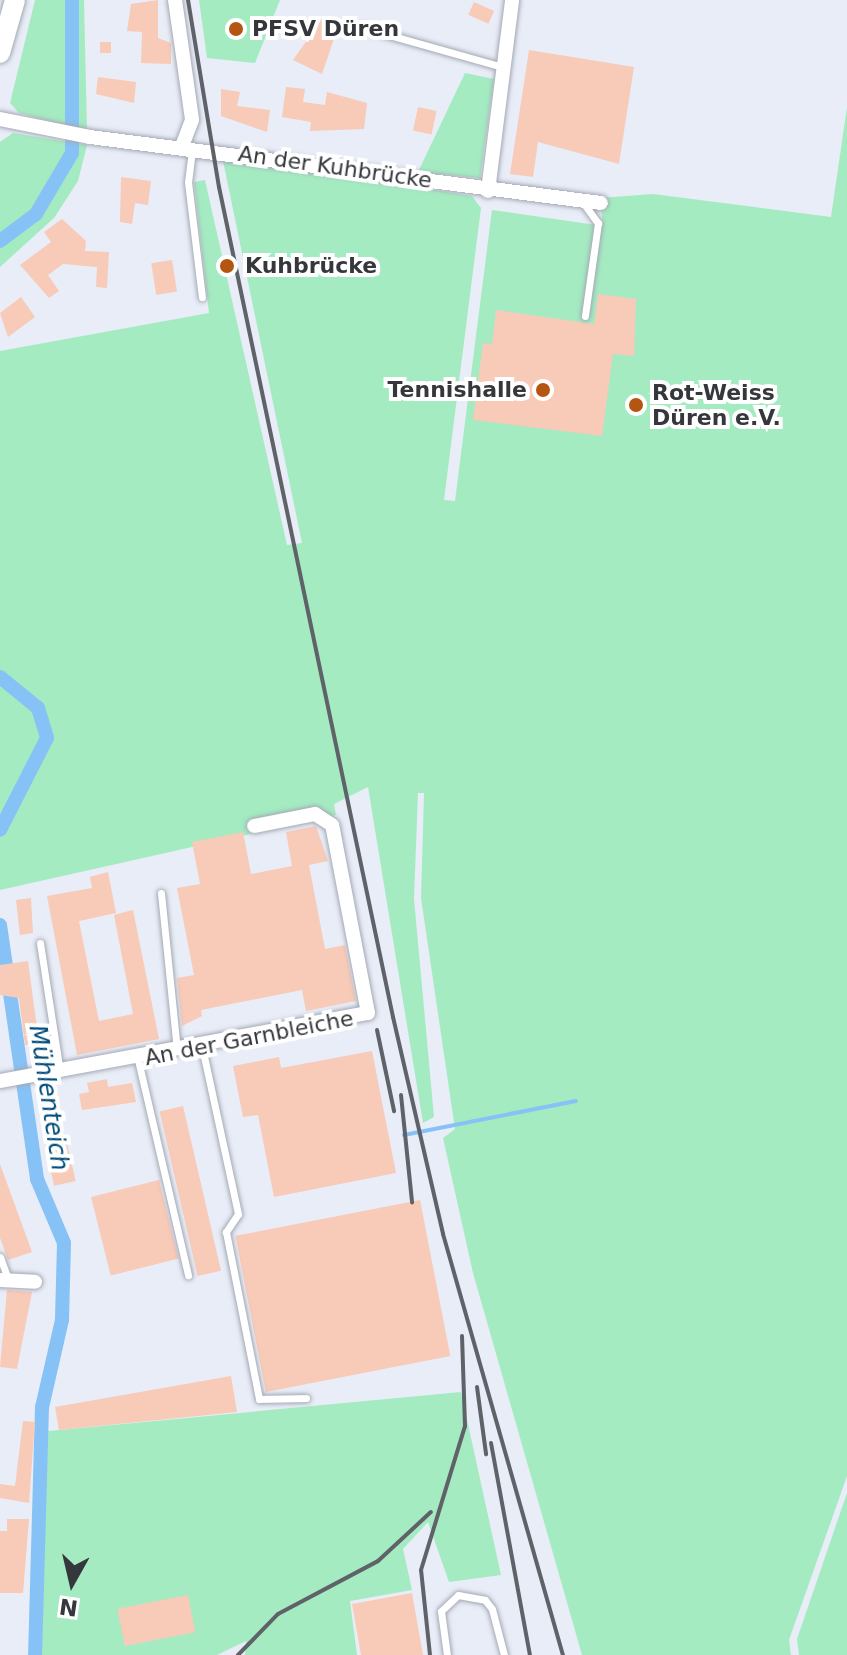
<!DOCTYPE html>
<meta charset="utf-8">
<style>
body{margin:0}
#map{position:relative;width:847px;height:1655px;overflow:hidden;background:#e8edf8;font-family:"DejaVu Sans",sans-serif}
div>[style]{position:absolute}
[style*='--x']{left:calc(var(--x)*1px);top:calc(var(--y)*1px);width:calc(var(--w)*1px);rotate:calc(var(--a)*1deg)}
.green>*{inset:0;background:#a4ebc2}
.stream>*{height:4px;margin:-2px;padding:0 2px;transform-origin:2px;border-radius:2px;background:#86c2f5}
.canal>*{height:14px;margin:-7px;padding:0 7px;transform-origin:7px;border-radius:7px;background:#86c2f5}
.building>*{inset:0;background:#f8cab8;transform-origin:0 0}
.roads{filter:drop-shadow(0 0 2px #a4a9b3) drop-shadow(0 0 2px #a4a9b3)}
.service>*{height:7px;margin:-3.5px;padding:0 3.5px;transform-origin:3.5px;border-radius:3.5px;background:#fff}
.minor>*{height:14px;margin:-7px;padding:0 7px;transform-origin:7px;border-radius:7px;background:#fff}
.secondary>*{height:20px;margin:-10px;padding:0 10px;transform-origin:10px;border-radius:10px;background:#fff}
.rail>*{height:4px;margin:-2px;padding:0 2px;transform-origin:2px;border-radius:2px;background:#5f6268}
.dots>*{width:22px;height:22px;translate:-50% -50%;box-sizing:border-box;border:4px solid #fff;border-radius:50%}
span{translate:-50% -50%;white-space:nowrap;text-align:center;line-height:1.15;-webkit-text-stroke:8px #fff;paint-order:stroke}
.poi-label{font-size:22px;color:#35373c;font-weight:700}
.left{translate:0 -50%;text-align:left}
.right{translate:-100% -50%;text-align:right}
.street-label{font-size:22px;color:#35373c}
.water-label{font-size:24px;color:#014b7a;font-style:italic}
.north{position:absolute;left:32px;top:1543px;width:80px;height:80px;-webkit-text-stroke:6px #fff;paint-order:stroke;rotate:188deg;font-size:22px;font-weight:700;line-height:32px;text-align:center;color:#35373c}
.north::after{content:'';display:block;margin:auto;width:28px;height:36px;background:#35373c;clip-path:polygon(50% 0,100% 100%,50% 72%,0 100%)}
</style>
<div id="map">
<div class="green">
<i style="clip-path:polygon(35px 0,84px 0,87px 131px,19px 113px,10px 103px)"></i>
<i style="clip-path:polygon(199px 0,280px 0,255px 63px,207px 58px)"></i>
<i style="clip-path:polygon(465px 73px,494px 79px,480px 178px,418px 172px)"></i>
<i style="clip-path:polygon(847px 107px,847px 1476px,789px 1640px,791px 1655px,582px 1655px,473px 1273px,443px 1138px,455px 1129px,421px 898px,424px 793px,418px 793px,414px 899px,434px 1117px,423px 1123px,368px 787px,334px 804px,336px 815px,0 890px,0 351px,209px 313px,194px 182px,205px 180px,287px 545px,302px 543px,222px 156px,472px 196px,481px 208px,444px 500px,455px 501px,492px 210px,603px 226px,600px 198px,653px 194px,831px 217px)"></i>
<i style="clip-path:polygon(13px 133px,87px 145px,78px 181px,54px 218px,0 267px,0 142px)"></i>
<i style="clip-path:polygon(461px 1392px,501px 1575px,449px 1582px,428px 1522px,403px 1549px,412px 1590px,350px 1601px,357px 1655px,245px 1655px,246px 1641px,217px 1655px,30px 1655px,38px 1432px)"></i>
<i style="clip-path:polygon(847px 1493px,847px 1655px,799px 1655px,797px 1639px)"></i>
</div>
<div class="stream">
<i style="--x:404;--y:1135;--w:175;--a:-11.2"></i>
</div>
<div class="canal">
<i style="--x:0;--y:241;--w:45;--a:-36.9"></i>
<i style="--x:36;--y:214;--w:71;--a:-59.5"></i>
<i style="--x:72;--y:153;--w:153;--a:-90"></i>
<i style="--x:0;--y:677;--w:49;--a:39.2"></i>
<i style="--x:38;--y:708;--w:31;--a:73"></i>
<i style="--x:47;--y:738;--w:103;--a:117.1"></i>
<i style="--x:0;--y:925;--w:257;--a:81.7"></i>
<i style="--x:37;--y:1179;--w:69;--a:67.1"></i>
<i style="--x:64;--y:1243;--w:77;--a:91.5"></i>
<i style="--x:62;--y:1320;--w:89;--a:102.9"></i>
<i style="--x:42;--y:1407;--w:248;--a:91.6"></i>
</div>
<div class="building">
<i style="clip-path:polygon(158px 0,158px 38px,171px 43px,171px 64px,141px 63px,142px 32px,127px 31px,131px 4px)"></i>
<i style="left:474px;top:2px;width:22px;height:14px;rotate:24deg"></i>
<i style="clip-path:polygon(324px 16px,340px 21px,322px 74px,293px 60px)"></i>
<i style="left:100px;top:42px;width:11px;height:11px"></i>
<i style="clip-path:polygon(529px 50px,634px 67px,619px 164px,538px 142px,533px 177px,510px 174px)"></i>
<i style="clip-path:polygon(98px 77px,136px 82px,134px 103px,96px 94px)"></i>
<i style="clip-path:polygon(286px 87px,305px 89px,303px 102px,325px 105px,327px 92px,367px 103px,364px 129px,310px 131px,311px 122px,282px 117px)"></i>
<i style="clip-path:polygon(221px 89px,240px 92px,237px 106px,270px 110px,267px 132px,221px 116px)"></i>
<i style="left:418px;top:107px;width:19px;height:24px;rotate:12deg"></i>
<i style="clip-path:polygon(121px 177px,151px 181px,148px 205px,135px 203px,132px 224px,120px 222px)"></i>
<i style="clip-path:polygon(62px 219px,86px 241px,85px 251px,109px 252px,107px 288px,96px 287px,97px 267px,63px 264px,48px 275px,59px 291px,49px 298px,20px 265px,51px 242px,44px 232px)"></i>
<i style="left:172px;top:260px;width:32px;height:21px;rotate:81deg"></i>
<i style="clip-path:polygon(598px 294px,636px 299px,634px 356px,613px 354px,602px 436px,473px 420px,483px 343px,492px 344px,496px 310px,594px 324px)"></i>
<i style="clip-path:polygon(21px 297px,35px 317px,8px 337px,0 313px)"></i>
<i style="clip-path:polygon(316px 826px,328px 861px,309px 865px,325px 949px,345px 945px,356px 1001px,306px 1011px,302px 990px,201px 1010px,202px 1016px,182px 1026px,177px 978px,194px 975px,177px 888px,200px 884px,192px 842px,243px 832px,251px 874px,292px 866px,286px 832px)"></i>
<i style="clip-path:polygon(108px 872px,116px 913px,79px 921px,99px 1021px,133px 1014px,114px 915px,133px 910px,159px 1039px,77px 1055px,47px 896px,92px 888px,90px 877px)"></i>
<i style="clip-path:polygon(31px 898px,33px 933px,20px 935px,16px 900px)"></i>
<i style="clip-path:polygon(28px 961px,39px 1043px,25px 1045px,19px 998px,0 995px,0 965px)"></i>
<i style="clip-path:polygon(372px 1051px,396px 1173px,274px 1197px,258px 1115px,243px 1117px,233px 1066px,279px 1057px,281px 1068px)"></i>
<i style="clip-path:polygon(107px 1079px,108px 1087px,132px 1083px,136px 1102px,82px 1110px,79px 1094px,89px 1092px,87px 1083px)"></i>
<i style="left:183px;top:1106px;width:169px;height:24px;rotate:77deg"></i>
<i style="left:66px;top:1139px;width:43px;height:22px;rotate:77deg"></i>
<i style="clip-path:polygon(0 1164px,32px 1252px,8px 1260px,0 1238px)"></i>
<i style="left:159px;top:1180px;width:81px;height:70px;rotate:76deg"></i>
<i style="left:420px;top:1200px;width:159px;height:188px;rotate:79deg"></i>
<i style="clip-path:polygon(7px 1290px,32px 1292px,17px 1369px,0 1367px)"></i>
<i style="clip-path:polygon(231px 1376px,237px 1412px,59px 1430px,55px 1407px)"></i>
<i style="clip-path:polygon(23px 1421px,35px 1422px,29px 1503px,0 1498px,0 1484px,15px 1486px)"></i>
<i style="clip-path:polygon(7px 1519px,29px 1519px,23px 1593px,0 1593px,0 1531px,7px 1531px)"></i>
<i style="clip-path:polygon(412px 1593px,423px 1655px,361px 1655px,352px 1604px)"></i>
<i style="left:188px;top:1595px;width:38px;height:72px;rotate:79deg"></i>
</div>
<div class="roads">
<div class="service">
<i style="--x:361;--y:27;--w:147;--a:15.8"></i>
<i style="--x:192;--y:150;--w:32;--a:97"></i>
<i style="--x:188;--y:182;--w:116;--a:83.1"></i>
<i style="--x:584;--y:204;--w:24;--a:54"></i>
<i style="--x:598;--y:223;--w:94;--a:98"></i>
<i style="--x:161;--y:893;--w:158;--a:84.2"></i>
<i style="--x:40;--y:943;--w:131;--a:81.2"></i>
<i style="--x:202;--y:1047;--w:171;--a:77.8"></i>
<i style="--x:238;--y:1214;--w:22;--a:124"></i>
<i style="--x:226;--y:1232;--w:170;--a:78.8"></i>
<i style="--x:259;--y:1399;--w:47;--a:-1.2"></i>
<i style="--x:138;--y:1060;--w:221;--a:76.9"></i>
<i style="--x:0;--y:1257;--w:23;--a:70"></i>
<i style="--x:447;--y:1655;--w:44;--a:-97.8"></i>
<i style="--x:441;--y:1611;--w:23;--a:-43"></i>
<i style="--x:458;--y:1595;--w:27;--a:10"></i>
<i style="--x:485;--y:1600;--w:11;--a:52"></i>
<i style="--x:492;--y:1609;--w:48;--a:75.4"></i>
</div>
<div class="minor">
<i style="--x:175;--y:0;--w:121;--a:81.9"></i>
<i style="--x:192;--y:120;--w:28;--a:111"></i>
<i style="--x:0;--y:119;--w:92;--a:11.3"></i>
<i style="--x:90;--y:137;--w:515;--a:7.36"></i>
<i style="--x:488;--y:191;--w:193;--a:-82.8"></i>
<i style="--x:0;--y:1081;--w:374;--a:-10.5"></i>
<i style="--x:368;--y:1013;--w:191;--a:-100.8"></i>
<i style="--x:332;--y:825;--w:20;--a:-147"></i>
<i style="--x:315;--y:814;--w:62;--a:168.9"></i>
<i style="--x:0;--y:1280;--w:35;--a:3"></i>
</div>
<div class="secondary">
<i style="--x:0;--y:53;--w:55;--a:-74.2"></i>
</div>
</div>
<div class="rail">
<i style="--x:188;--y:0;--w:190;--a:80.6"></i>
<i style="--x:219;--y:187;--w:848;--a:78.16"></i>
<i style="--x:393;--y:1017;--w:223;--a:77"></i>
<i style="--x:443;--y:1234;--w:438;--a:74.1"></i>
<i style="--x:377;--y:1030;--w:83;--a:78.1"></i>
<i style="--x:401;--y:1095;--w:108;--a:84.1"></i>
<i style="--x:477;--y:1387;--w:68;--a:82.3"></i>
<i style="--x:491;--y:1443;--w:216;--a:79.6"></i>
<i style="--x:238;--y:1655;--w:57;--a:-45.7"></i>
<i style="--x:278;--y:1614;--w:113;--a:-27.9"></i>
<i style="--x:378;--y:1561;--w:72;--a:-42.8"></i>
<i style="--x:430;--y:1655;--w:85;--a:-96"></i>
<i style="--x:421;--y:1570;--w:151;--a:-73"></i>
<i style="--x:465;--y:1426;--w:90;--a:-91.9"></i>
</div>
<div class="dots">
<i style="left:236px;top:29px;background:#b55512"></i>
<i style="left:227px;top:266px;background:#b55512"></i>
<i style="left:543px;top:390px;background:#b55512"></i>
<i style="left:636px;top:405px;background:#b55512"></i>
</div>
<div class="poi-label">
<span class="left" style="left:252px;top:29px">PFSV Düren</span>
<span class="left" style="left:245px;top:266px">Kuhbrücke</span>
<span class="right" style="left:527px;top:390px">Tennishalle</span>
<span class="left" style="left:652px;top:405px">Rot-Weiss<br>Düren e.V.</span>
</div>
<div class="street-label">
<span style="left:335px;top:167px;rotate:8deg">An der Kuhbrücke</span>
<span style="left:249px;top:1038px;rotate:-11deg">An der Garnbleiche</span>
</div>
<div class="water-label">
<span style="left:48px;top:1098px;rotate:81deg">Mühlenteich</span>
</div>
<div class="north">N</div>
</div>
